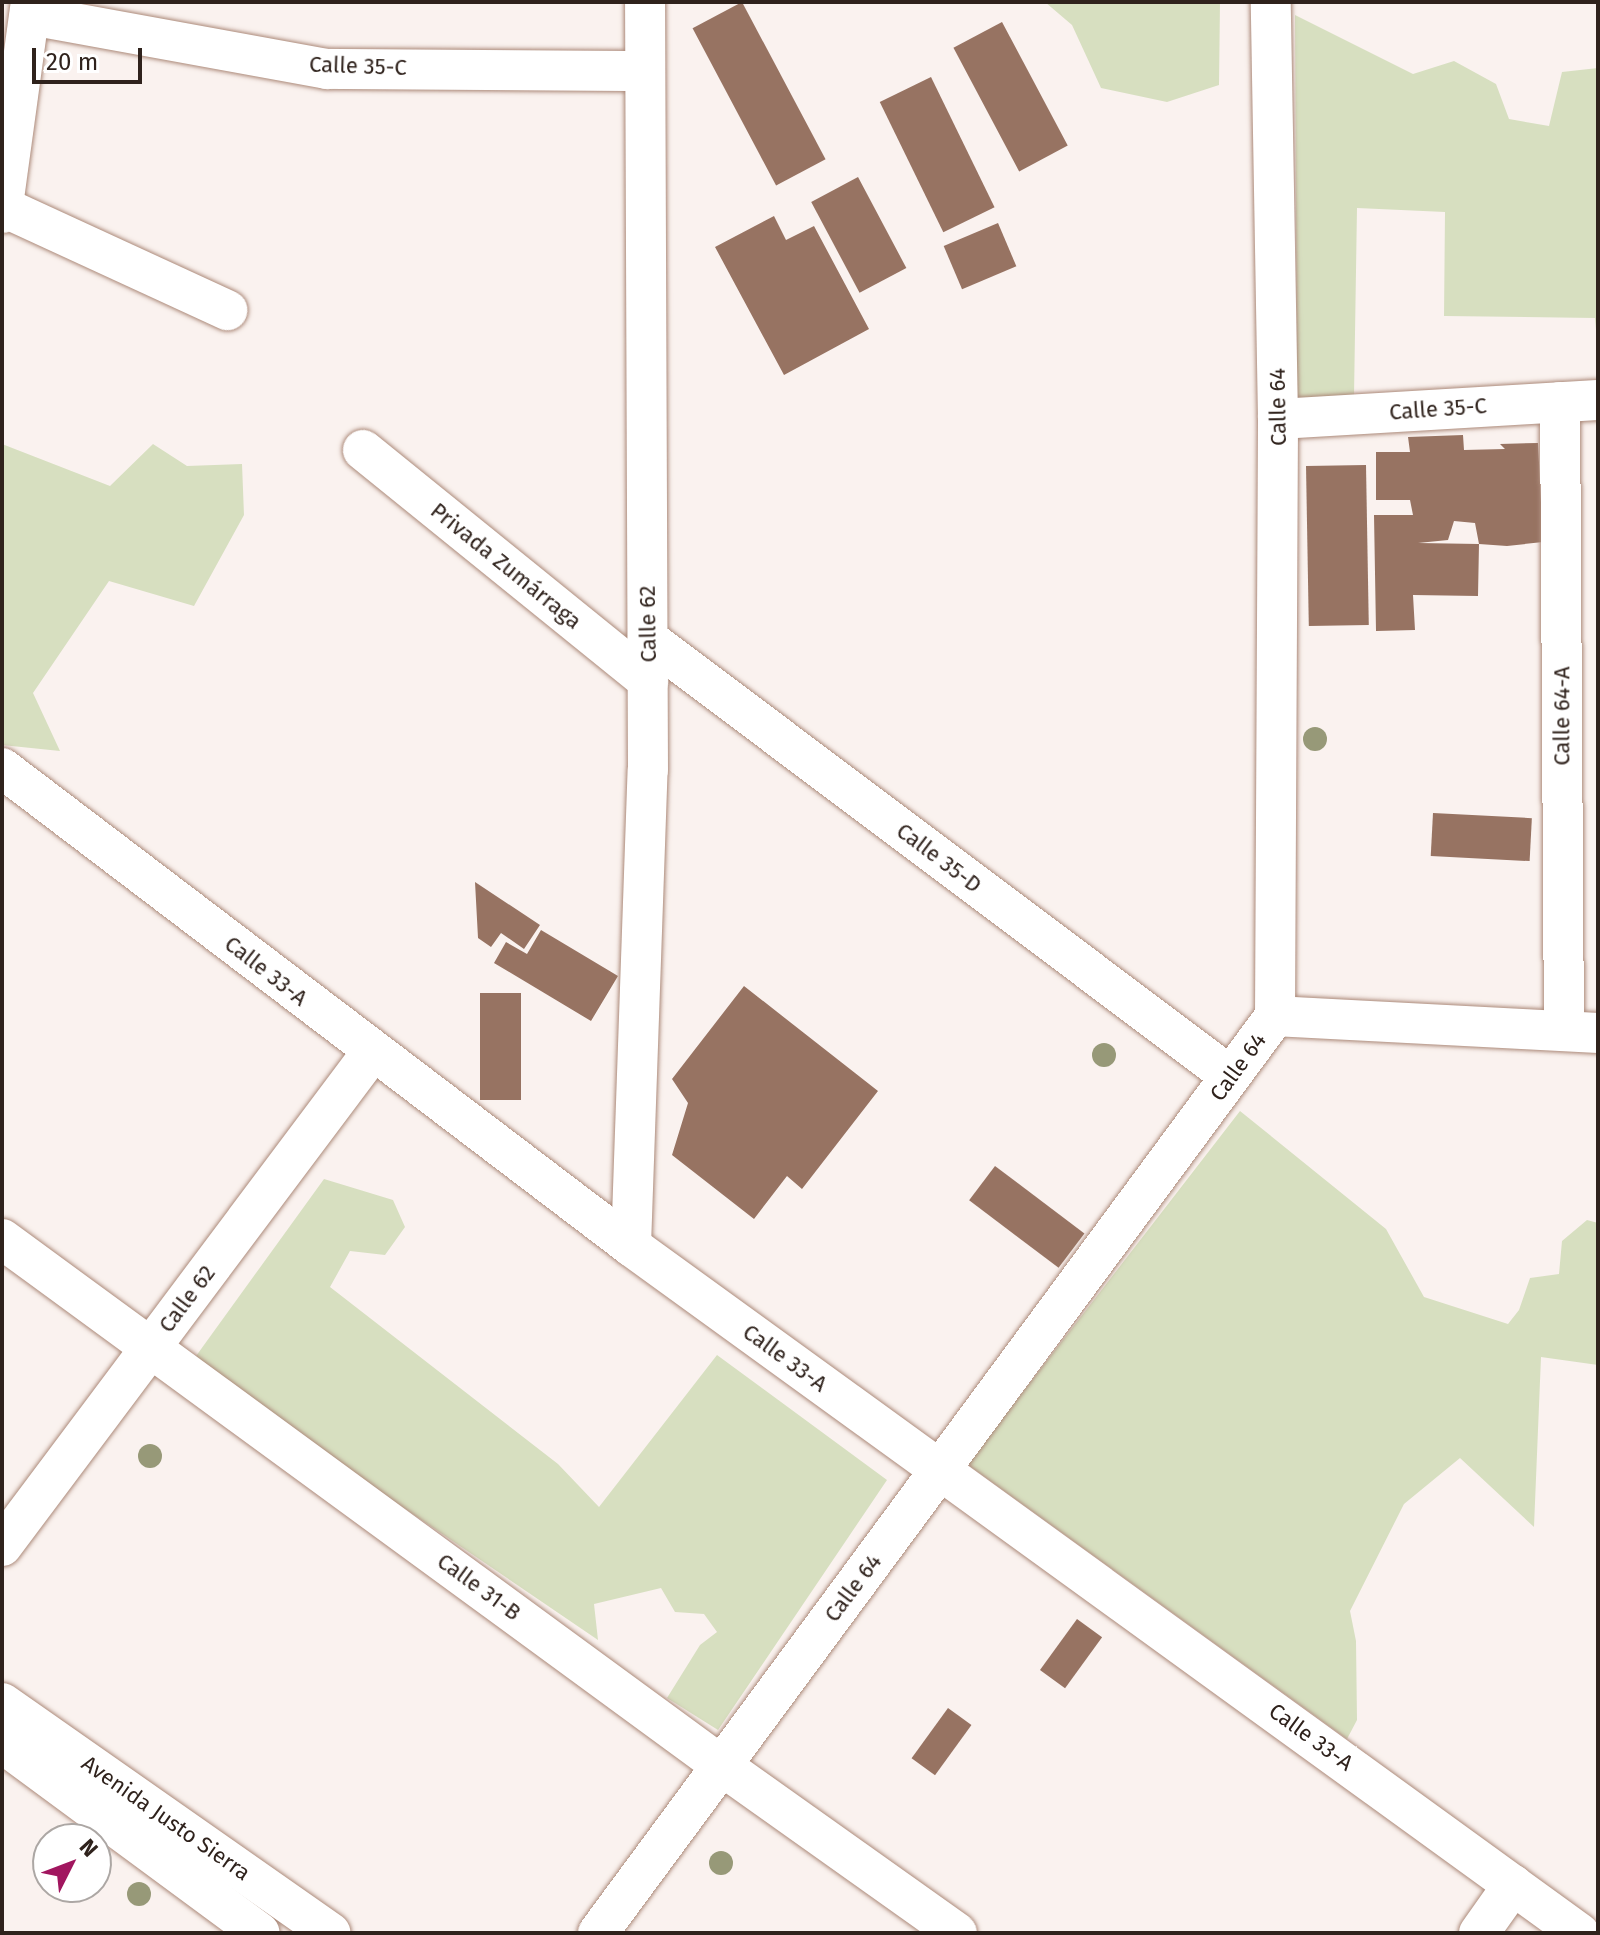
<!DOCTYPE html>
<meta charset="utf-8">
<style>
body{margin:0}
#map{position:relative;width:1600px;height:1935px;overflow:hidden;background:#faf2ef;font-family:"Fira Sans",sans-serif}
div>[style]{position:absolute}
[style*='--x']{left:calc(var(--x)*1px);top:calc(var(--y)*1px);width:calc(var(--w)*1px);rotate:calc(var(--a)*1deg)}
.green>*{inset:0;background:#d7dfc0}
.building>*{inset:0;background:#977362;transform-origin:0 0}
.roads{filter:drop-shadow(0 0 2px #ac8a7a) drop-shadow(0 0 2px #ac8a7a)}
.minor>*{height:40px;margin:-20px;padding:0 20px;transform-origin:20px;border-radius:20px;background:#fff}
.trees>*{width:24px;height:24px;margin:-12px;border-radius:50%;background:#979978}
span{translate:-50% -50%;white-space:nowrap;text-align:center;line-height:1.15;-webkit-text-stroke:8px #fff;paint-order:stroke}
.street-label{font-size:22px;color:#2f221c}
.frame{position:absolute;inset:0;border:4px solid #2f221c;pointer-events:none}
.north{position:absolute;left:32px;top:1823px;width:80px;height:80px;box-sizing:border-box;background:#fff;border:2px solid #aca7a4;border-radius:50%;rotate:48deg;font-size:22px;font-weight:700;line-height:32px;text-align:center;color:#2f221c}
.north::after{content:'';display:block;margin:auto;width:28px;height:36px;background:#a1165f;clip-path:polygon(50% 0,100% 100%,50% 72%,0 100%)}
.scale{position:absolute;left:32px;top:48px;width:110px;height:36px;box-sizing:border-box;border:4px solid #2f221c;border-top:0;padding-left:10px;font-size:24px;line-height:28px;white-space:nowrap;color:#2f221c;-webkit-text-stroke:6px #fff;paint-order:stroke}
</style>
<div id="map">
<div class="green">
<i style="clip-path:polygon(1045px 2px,1220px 2px,1219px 85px,1167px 102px,1101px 88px,1072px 25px)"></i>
<i style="clip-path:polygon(1295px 15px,1413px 74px,1454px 61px,1496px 84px,1509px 119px,1549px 126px,1562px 72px,1598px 68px,1598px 353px,1595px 318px,1444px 316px,1445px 212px,1357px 208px,1354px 397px,1297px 398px)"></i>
<i style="clip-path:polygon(2px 444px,110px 486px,153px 444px,187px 466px,242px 464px,244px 515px,194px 606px,109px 581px,33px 693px,60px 751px,2px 745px)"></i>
<i style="clip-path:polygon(1240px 1111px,1386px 1229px,1424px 1297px,1508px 1324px,1519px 1310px,1530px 1278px,1559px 1274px,1562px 1241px,1587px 1220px,1598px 1223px,1598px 1365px,1541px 1357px,1534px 1527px,1460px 1458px,1404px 1504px,1350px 1611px,1356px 1641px,1357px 1720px,1347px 1739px,967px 1464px)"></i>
<i style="clip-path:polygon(324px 1179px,393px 1200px,405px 1227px,385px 1255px,350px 1251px,330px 1287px,558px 1464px,599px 1507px,717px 1355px,887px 1480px,718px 1730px,667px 1698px,700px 1645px,717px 1632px,704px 1614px,675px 1612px,661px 1588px,594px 1604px,598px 1640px,191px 1363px)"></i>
</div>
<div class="building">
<i style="left:742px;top:2px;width:178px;height:56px;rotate:62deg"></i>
<i style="left:1002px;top:22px;width:140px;height:55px;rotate:62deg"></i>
<i style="left:931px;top:77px;width:145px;height:57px;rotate:64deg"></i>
<i style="left:858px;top:177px;width:103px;height:53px;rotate:62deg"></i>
<i style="clip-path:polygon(774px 216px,786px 240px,814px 226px,869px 329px,784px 375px,715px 247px)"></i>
<i style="left:998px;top:223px;width:47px;height:59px;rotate:67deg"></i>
<i style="clip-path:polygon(1463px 435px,1464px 450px,1505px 449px,1500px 444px,1538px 443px,1543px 542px,1507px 546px,1479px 544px,1475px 523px,1454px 521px,1448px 540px,1418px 543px,1479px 544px,1478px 596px,1413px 595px,1415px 630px,1376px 631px,1374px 515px,1413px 515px,1410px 500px,1376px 500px,1376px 452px,1410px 452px,1408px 437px)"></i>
<i style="left:1366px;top:465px;width:160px;height:60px;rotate:89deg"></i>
<i style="left:1433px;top:813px;width:99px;height:43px;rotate:3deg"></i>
<i style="clip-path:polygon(475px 882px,540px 925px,524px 949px,501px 933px,491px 947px,478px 938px)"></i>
<i style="clip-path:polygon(541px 930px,618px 976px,591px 1021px,494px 963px,506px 942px,527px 954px)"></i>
<i style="clip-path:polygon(744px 986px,878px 1091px,802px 1189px,787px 1176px,754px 1219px,672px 1155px,688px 1103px,672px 1079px)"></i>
<i style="left:480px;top:993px;width:41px;height:107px"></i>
<i style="left:995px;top:1166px;width:112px;height:43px;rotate:37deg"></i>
<i style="left:1077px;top:1619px;width:31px;height:63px;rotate:36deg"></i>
<i style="left:948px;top:1708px;width:29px;height:62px;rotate:36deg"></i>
</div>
<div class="roads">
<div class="minor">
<i style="--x:30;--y:15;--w:302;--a:10.3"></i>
<i style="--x:327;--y:69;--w:316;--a:0.4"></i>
<i style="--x:3;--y:207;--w:247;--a:24.7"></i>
<i style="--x:2;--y:213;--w:213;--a:-82.2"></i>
<i style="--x:1560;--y:402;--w:629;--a:89.64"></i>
<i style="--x:1278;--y:419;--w:321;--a:-3.4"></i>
<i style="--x:363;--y:450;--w:367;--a:39"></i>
<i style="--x:648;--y:639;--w:728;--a:36.9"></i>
<i style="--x:2;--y:768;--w:790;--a:37.23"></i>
<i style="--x:631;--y:1246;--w:1171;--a:35.93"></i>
<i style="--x:1275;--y:1016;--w:323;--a:3"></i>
<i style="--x:2;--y:1239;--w:892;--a:36.2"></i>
<i style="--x:722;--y:1766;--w:288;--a:35.4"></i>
<i style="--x:631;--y:1246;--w:476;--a:-88"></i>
<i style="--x:648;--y:770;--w:768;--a:-90.22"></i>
<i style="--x:2;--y:1546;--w:617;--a:-53.17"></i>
<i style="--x:2;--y:1703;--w:401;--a:35"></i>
<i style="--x:2;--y:1743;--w:320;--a:36.4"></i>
<i style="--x:598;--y:1933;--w:1140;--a:-53.56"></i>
<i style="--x:1275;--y:1016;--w:597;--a:-89.71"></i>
<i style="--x:1278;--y:419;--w:417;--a:-91"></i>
<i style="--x:1479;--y:1933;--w:59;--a:-54.7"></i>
</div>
</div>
<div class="trees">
<i style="left:1315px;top:739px"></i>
<i style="left:1104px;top:1055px"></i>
<i style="left:150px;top:1456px"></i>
<i style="left:721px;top:1863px"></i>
<i style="left:139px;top:1894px"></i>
</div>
<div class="street-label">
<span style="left:358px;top:66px;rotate:2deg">Calle 35-C</span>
<span style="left:1278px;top:407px;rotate:-91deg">Calle 64</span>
<span style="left:1438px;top:409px;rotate:-4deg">Calle 35-C</span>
<span style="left:506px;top:566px;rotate:39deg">Privada Zumárraga</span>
<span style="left:648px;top:624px;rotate:-91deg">Calle 62</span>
<span style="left:1562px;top:716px;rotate:-90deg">Calle 64-A</span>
<span style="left:939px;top:858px;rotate:37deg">Calle 35-D</span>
<span style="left:266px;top:971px;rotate:38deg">Calle 33-A</span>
<span style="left:1238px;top:1067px;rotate:-54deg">Calle 64</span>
<span style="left:187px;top:1299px;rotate:-53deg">Calle 62</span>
<span style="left:785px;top:1358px;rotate:36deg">Calle 33-A</span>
<span style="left:479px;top:1587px;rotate:36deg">Calle 31-B</span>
<span style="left:853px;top:1588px;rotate:-53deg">Calle 64</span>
<span style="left:1311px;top:1737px;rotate:36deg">Calle 33-A</span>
<span style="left:166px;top:1818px;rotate:35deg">Avenida Justo Sierra</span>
</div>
<div class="frame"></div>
<div class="north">N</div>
<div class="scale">20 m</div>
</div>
